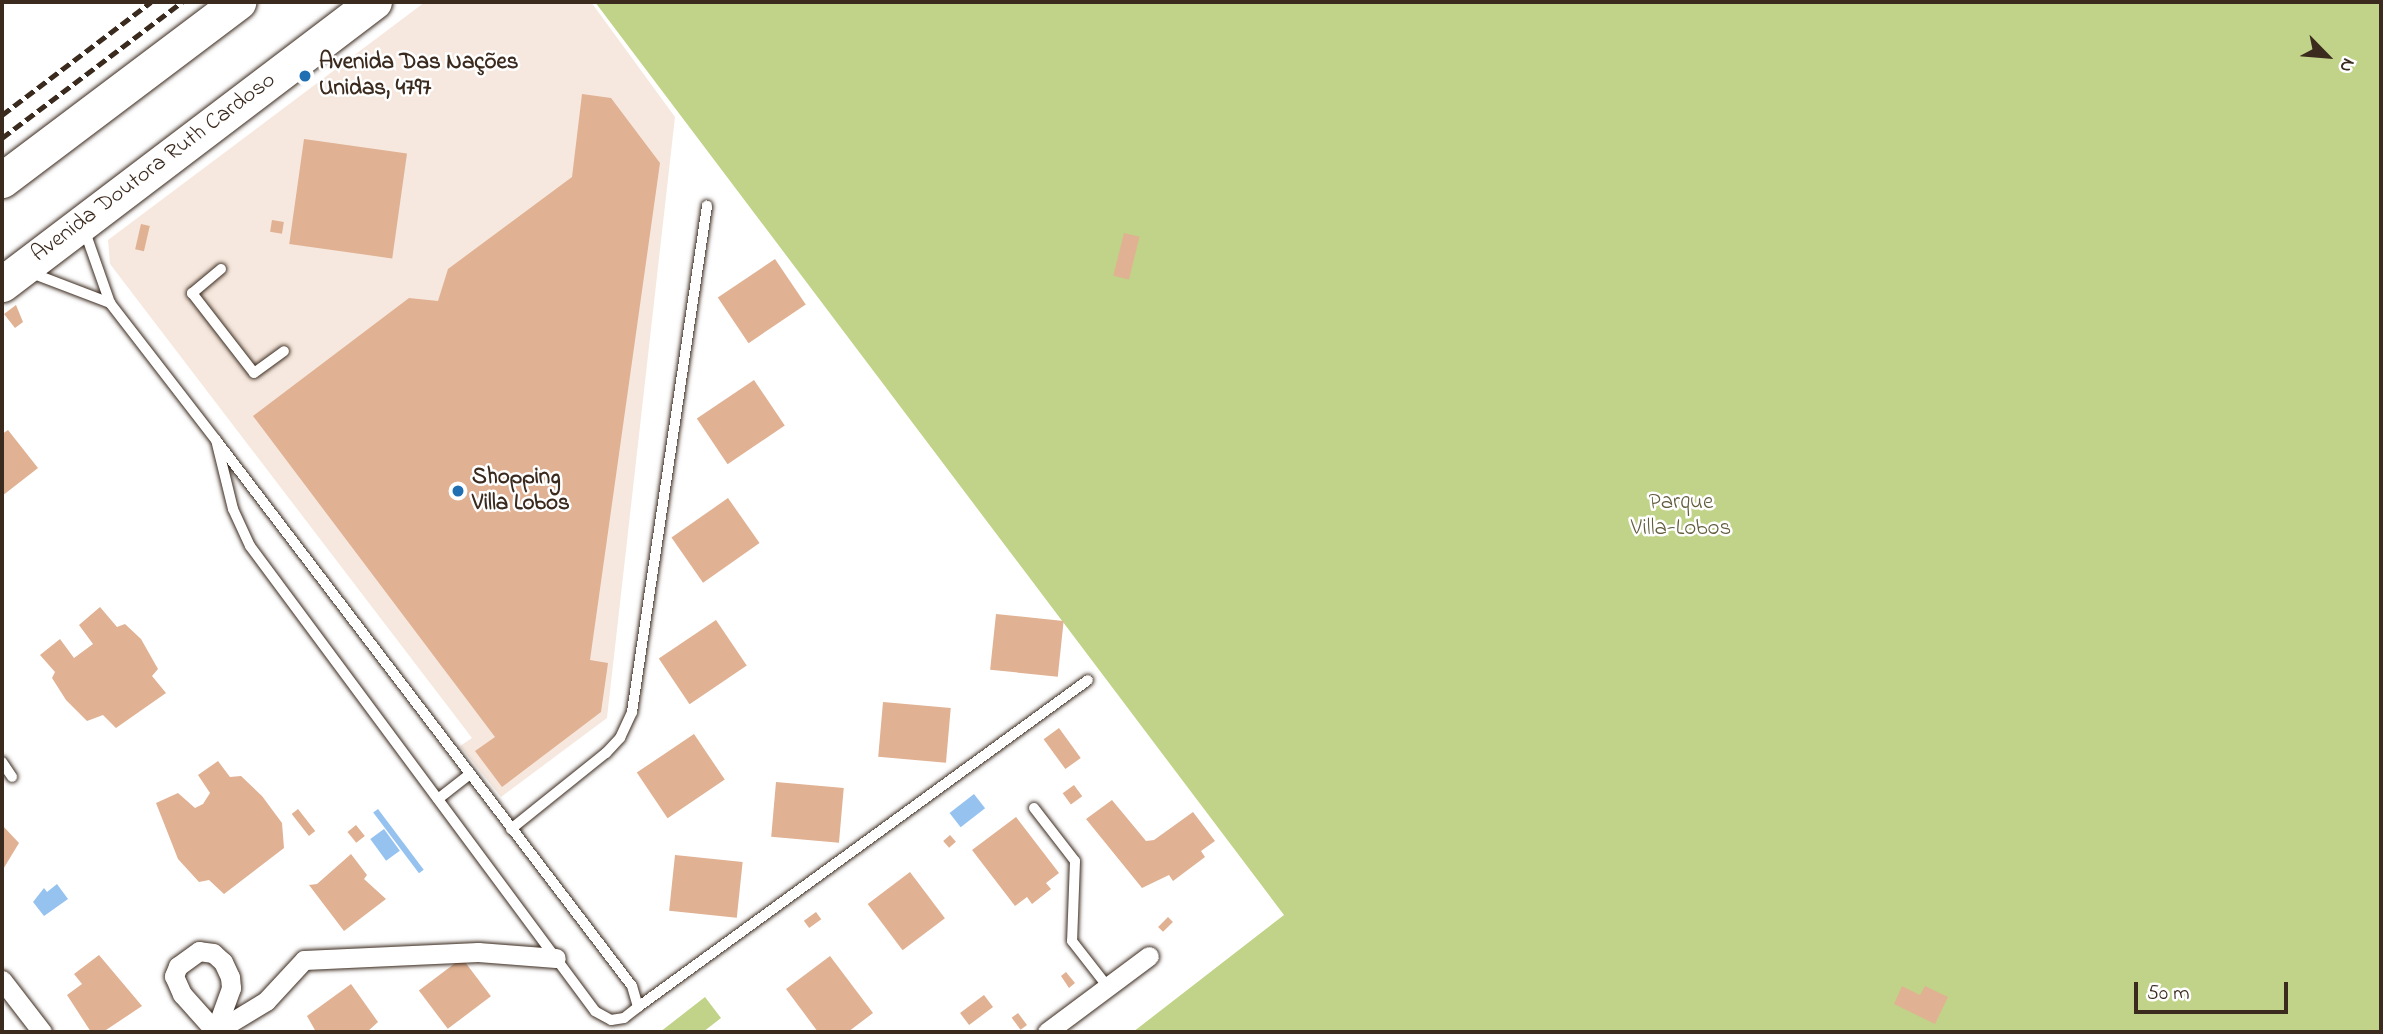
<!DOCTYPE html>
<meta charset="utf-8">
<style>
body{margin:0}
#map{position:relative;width:2383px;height:1034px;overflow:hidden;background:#fff;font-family:"Indie Flower",sans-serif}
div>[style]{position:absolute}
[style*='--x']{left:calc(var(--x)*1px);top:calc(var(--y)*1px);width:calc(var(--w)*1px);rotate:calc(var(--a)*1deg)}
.built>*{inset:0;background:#f6e8de}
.green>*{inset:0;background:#c1d388}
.water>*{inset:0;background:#96c2ef;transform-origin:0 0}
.building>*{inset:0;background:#e0b192;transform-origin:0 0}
.roads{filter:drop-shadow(0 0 2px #3b2a1e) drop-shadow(0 0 2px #3b2a1e)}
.lane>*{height:10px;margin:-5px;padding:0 5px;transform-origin:5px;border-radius:5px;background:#fff}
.street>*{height:19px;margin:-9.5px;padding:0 9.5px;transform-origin:9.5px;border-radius:9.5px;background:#fff}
.highway>*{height:35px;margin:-17.5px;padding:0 17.5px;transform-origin:17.5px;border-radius:17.5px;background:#fff}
.rail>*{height:5px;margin-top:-2.5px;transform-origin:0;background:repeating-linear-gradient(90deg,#3b2a1e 0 10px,transparent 0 15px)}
.dots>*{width:19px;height:19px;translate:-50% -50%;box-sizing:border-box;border:4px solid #fff;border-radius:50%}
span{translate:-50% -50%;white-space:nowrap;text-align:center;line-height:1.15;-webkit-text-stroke:5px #fff;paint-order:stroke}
.poi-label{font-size:23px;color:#3b2a1e;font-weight:700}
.left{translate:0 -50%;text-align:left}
.street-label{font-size:23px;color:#3b2a1e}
.park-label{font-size:23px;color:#635d3e}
.frame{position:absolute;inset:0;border:4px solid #3b2a1e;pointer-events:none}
.north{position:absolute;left:2292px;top:21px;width:70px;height:70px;-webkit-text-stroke:5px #fff;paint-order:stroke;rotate:115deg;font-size:19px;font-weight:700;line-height:28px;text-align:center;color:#3b2a1e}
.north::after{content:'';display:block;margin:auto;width:24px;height:32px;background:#3b2a1e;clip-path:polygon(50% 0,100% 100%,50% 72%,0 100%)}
.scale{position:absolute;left:2134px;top:982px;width:154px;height:32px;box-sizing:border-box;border:4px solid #3b2a1e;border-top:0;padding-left:9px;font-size:21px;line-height:24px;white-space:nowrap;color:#3b2a1e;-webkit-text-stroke:5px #fff;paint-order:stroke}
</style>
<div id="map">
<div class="built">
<i style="clip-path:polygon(425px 2px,591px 2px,675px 117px,607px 718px,501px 797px,460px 746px,472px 738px,110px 264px,108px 240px)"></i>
</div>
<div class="green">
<i style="clip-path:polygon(595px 2px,2381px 2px,2381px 1032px,1133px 1032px,1284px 915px)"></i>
<i style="clip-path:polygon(705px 997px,721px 1018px,703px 1032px,660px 1032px)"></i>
</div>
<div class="water">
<i style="left:974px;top:794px;width:18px;height:31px;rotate:52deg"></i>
<i style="left:378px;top:809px;width:76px;height:6px;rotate:53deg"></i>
<i style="left:384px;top:829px;width:27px;height:17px;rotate:54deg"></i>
<i style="clip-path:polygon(57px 884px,68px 899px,44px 916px,33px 902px,44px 888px,47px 892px)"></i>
</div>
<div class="building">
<i style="clip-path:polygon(582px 94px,611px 98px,660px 163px,590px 660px,608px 663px,601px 712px,502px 787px,475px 751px,495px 737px,253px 416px,409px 298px,438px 301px,448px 269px,572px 177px)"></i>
<i style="left:304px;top:139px;width:104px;height:106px;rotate:8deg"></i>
<i style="left:272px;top:220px;width:12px;height:12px;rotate:9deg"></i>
<i style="left:141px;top:224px;width:9px;height:26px;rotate:13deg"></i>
<i style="left:1124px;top:233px;width:16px;height:44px;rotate:14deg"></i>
<i style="left:775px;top:259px;width:55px;height:69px;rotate:56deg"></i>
<i style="clip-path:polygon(16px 305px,23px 322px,15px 328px,4px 314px)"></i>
<i style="left:754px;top:380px;width:55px;height:69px;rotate:56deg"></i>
<i style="clip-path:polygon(8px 430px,38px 468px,2px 496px,2px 434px)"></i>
<i style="left:728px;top:498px;width:55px;height:69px;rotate:55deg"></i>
<i style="clip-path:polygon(100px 607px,117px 627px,125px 624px,141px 639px,158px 669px,152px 676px,166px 693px,116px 728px,103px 715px,87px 721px,66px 700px,52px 678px,55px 672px,40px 655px,60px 639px,74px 658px,93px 644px,79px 625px)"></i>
<i style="left:996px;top:614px;width:68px;height:56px;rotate:6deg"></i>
<i style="left:716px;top:620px;width:55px;height:69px;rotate:56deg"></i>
<i style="left:883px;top:702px;width:68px;height:55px;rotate:5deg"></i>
<i style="left:1059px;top:728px;width:37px;height:19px;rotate:54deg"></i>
<i style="left:694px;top:734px;width:55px;height:69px;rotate:56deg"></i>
<i style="clip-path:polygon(218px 761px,230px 777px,241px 776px,262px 796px,282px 823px,284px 848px,224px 894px,209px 880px,199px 882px,178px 859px,156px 803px,178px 793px,195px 808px,203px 804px,210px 793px,198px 775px)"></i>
<i style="left:776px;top:782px;width:68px;height:55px;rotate:5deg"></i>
<i style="left:1074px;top:785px;width:14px;height:14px;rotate:54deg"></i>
<i style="clip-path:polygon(1112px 800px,1146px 841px,1154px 840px,1193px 812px,1215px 841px,1201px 851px,1205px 857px,1173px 881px,1169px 875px,1142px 888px,1086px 819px)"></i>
<i style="left:298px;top:809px;width:28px;height:8px;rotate:52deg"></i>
<i style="clip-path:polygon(1016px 817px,1059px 873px,1046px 883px,1051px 889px,1032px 904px,1027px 897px,1015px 906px,972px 850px)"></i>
<i style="clip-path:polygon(2px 825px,19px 843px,2px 871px)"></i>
<i style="left:356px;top:825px;width:14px;height:11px;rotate:51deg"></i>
<i style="left:950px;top:835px;width:9px;height:9px;rotate:49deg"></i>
<i style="clip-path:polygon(351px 854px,367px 875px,364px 879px,386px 899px,344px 931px,309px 885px,317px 884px)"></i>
<i style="left:675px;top:855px;width:68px;height:56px;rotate:6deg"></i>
<i style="left:910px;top:872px;width:58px;height:53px;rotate:53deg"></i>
<i style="left:816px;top:912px;width:9px;height:15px;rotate:54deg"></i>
<i style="left:1168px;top:917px;width:7px;height:14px;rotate:45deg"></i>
<i style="clip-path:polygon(99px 955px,142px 1006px,103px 1032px,91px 1032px,67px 995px,82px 984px,74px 974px)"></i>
<i style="clip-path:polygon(830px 956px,873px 1013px,848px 1032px,818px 1032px,786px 989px)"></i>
<i style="left:462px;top:958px;width:48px;height:54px;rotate:53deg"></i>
<i style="clip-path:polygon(1066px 972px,1075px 983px,1069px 988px,1061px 976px)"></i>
<i style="clip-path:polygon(351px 984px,378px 1022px,367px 1032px,316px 1032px,307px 1016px)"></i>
<i style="clip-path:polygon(1902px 986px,1920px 995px,1925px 986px,1948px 997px,1935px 1024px,1894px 1004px)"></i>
<i style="left:984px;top:995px;width:15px;height:30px;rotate:53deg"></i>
<i style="left:1018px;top:1013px;width:15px;height:8px;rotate:53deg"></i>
</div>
<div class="roads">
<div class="lane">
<i style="--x:84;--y:229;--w:78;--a:70.6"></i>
<i style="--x:110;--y:303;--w:173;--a:52.3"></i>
<i style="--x:216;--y:440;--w:686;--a:52.7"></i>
<i style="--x:632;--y:986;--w:22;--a:74"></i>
<i style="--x:638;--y:1007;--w:18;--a:142"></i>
<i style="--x:624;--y:1018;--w:13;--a:171"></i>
<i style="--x:611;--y:1020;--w:18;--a:-151"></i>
<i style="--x:595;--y:1011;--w:579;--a:-126.57"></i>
<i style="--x:250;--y:546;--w:41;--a:-114.7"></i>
<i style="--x:233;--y:509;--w:71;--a:-103.8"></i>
<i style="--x:221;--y:269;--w:38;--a:140"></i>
<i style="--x:192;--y:293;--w:101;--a:52.2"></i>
<i style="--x:254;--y:373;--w:37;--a:-36"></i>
<i style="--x:29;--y:272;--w:87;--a:20.9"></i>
<i style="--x:2;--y:762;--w:18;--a:56"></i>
<i style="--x:438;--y:799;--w:41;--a:-38"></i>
<i style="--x:1034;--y:808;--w:67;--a:52.3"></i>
<i style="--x:1075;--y:861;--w:80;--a:92.1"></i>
<i style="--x:1072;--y:941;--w:58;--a:52"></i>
<i style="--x:511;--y:829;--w:122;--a:-38.7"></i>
<i style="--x:606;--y:753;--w:21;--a:-47"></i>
<i style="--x:620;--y:738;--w:29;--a:-65"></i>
<i style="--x:632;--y:712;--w:512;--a:-81.57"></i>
<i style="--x:638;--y:1007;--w:556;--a:-36"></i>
</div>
<div class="street">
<i style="--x:2;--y:980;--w:66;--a:52.4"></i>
<i style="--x:215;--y:1032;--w:60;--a:-31.3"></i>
<i style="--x:266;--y:1001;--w:56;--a:-47.2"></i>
<i style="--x:304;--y:960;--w:174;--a:-2.6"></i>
<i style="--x:478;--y:952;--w:78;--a:4.4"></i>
<i style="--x:215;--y:1032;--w:47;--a:-70"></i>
<i style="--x:231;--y:988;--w:11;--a:-95"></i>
<i style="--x:230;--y:977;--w:17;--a:-115"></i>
<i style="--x:223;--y:962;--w:13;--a:-138"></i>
<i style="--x:213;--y:953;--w:14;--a:-172"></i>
<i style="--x:199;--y:951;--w:26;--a:144"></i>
<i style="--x:178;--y:966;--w:11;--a:112"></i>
<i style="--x:174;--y:976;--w:20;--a:66"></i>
<i style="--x:182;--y:994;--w:51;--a:48.2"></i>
<i style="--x:1047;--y:1032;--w:127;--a:-36.7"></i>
</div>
<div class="highway">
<i style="--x:2;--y:180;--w:296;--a:-37"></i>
<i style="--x:2;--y:284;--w:467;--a:-37.2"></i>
</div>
</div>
<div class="rail">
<i style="--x:2;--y:115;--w:187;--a:-37.2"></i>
<i style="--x:2;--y:138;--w:226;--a:-37.1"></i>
</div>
<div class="dots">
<i style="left:305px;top:76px;background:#1f6fb2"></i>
<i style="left:458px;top:491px;background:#1f6fb2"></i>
</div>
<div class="poi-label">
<span class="left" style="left:319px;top:76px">Avenida Das Nações<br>Unidas, 4797</span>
<span class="left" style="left:472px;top:491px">Shopping<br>Villa Lobos</span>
</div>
<div class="street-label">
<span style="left:154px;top:168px;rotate:-37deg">Avenida Doutora Ruth Cardoso</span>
</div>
<div class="park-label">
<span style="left:1681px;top:516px">Parque<br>Villa-Lobos</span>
</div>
<div class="frame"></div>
<div class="north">N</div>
<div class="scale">50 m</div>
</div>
